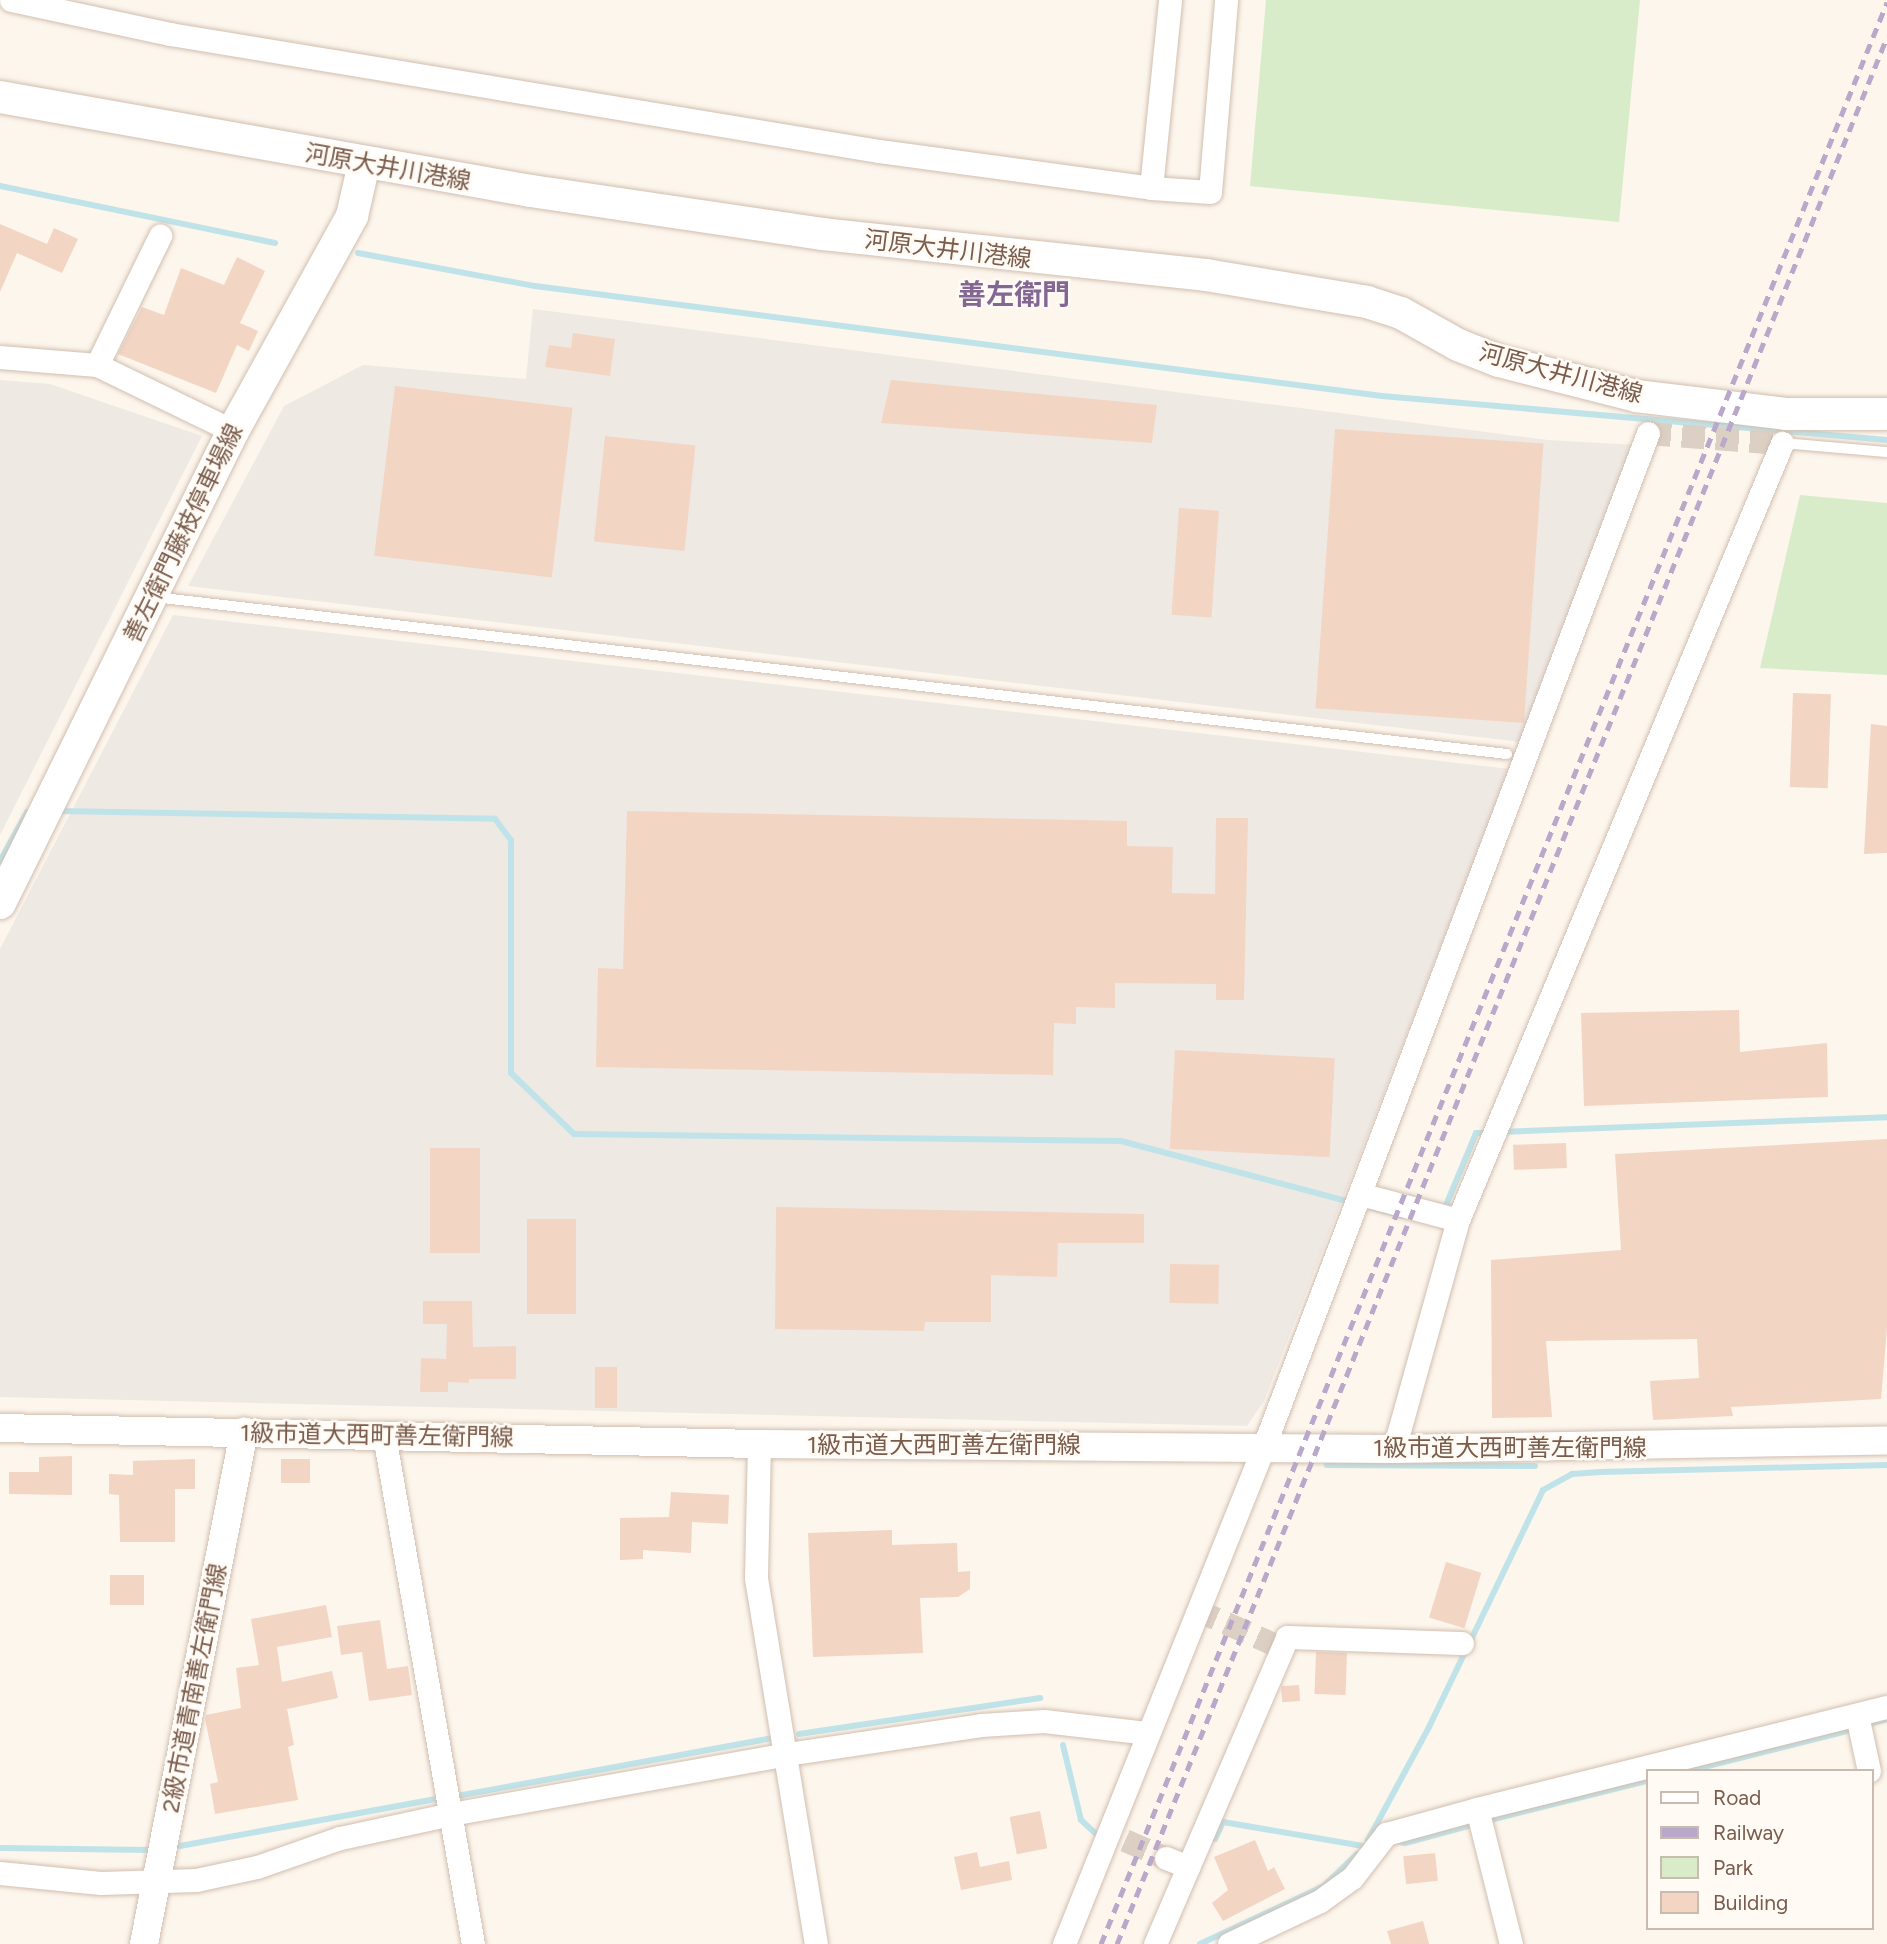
<!DOCTYPE html>
<meta charset="utf-8">
<style>
body{margin:0}
#map{position:relative;width:1887px;height:1944px;overflow:hidden;background:#fdf6ec;font-family:Figtree,"Noto Sans JP",sans-serif}
div>[style]{position:absolute}
[style*='--x']{left:calc(var(--x)*1px);top:calc(var(--y)*1px);width:calc(var(--w)*1px);rotate:calc(var(--a)*1deg)}
.industrial>*{inset:0;background:#efe9e4}
.green>*{inset:0;background:#d8ecc9}
.stream>*{height:6px;margin:-3px;padding:0 3px;transform-origin:3px;border-radius:3px;background:#bfe3e8}
.building>*{inset:0;background:#f3d5c3;transform-origin:0 0}
.minor-tunnel>*{height:23px;margin-top:-11.5px;transform-origin:0;background:repeating-linear-gradient(90deg,#dcd0c4 0 23px,transparent 0 34px)}
.roads{filter:drop-shadow(0 0 2px #d1beb0) drop-shadow(0 0 2px #d1beb0)}
.service>*{height:10px;margin:-5px;padding:0 5px;transform-origin:5px;border-radius:5px;background:#fff}
.minor>*{height:23px;margin:-11.5px;padding:0 11.5px;transform-origin:11.5px;border-radius:11.5px;background:#fff}
.tertiary>*{height:28px;margin:-14px;padding:0 14px;transform-origin:14px;border-radius:14px;background:#fff}
.secondary>*{height:32px;margin:-16px;padding:0 16px;transform-origin:16px;border-radius:16px;background:#fff}
.rail>*{height:5px;margin-top:-2.5px;transform-origin:0;background:repeating-linear-gradient(90deg,#b9a8c9 0 10px,transparent 0 17px)}
span{translate:-50% -50%;white-space:nowrap;text-align:center;line-height:1.15;-webkit-text-stroke:5px #fffaf3;paint-order:stroke}
.street-label{font-size:24px;color:#7a5c4d}
.quarter-label{font-size:28px;color:#846695;font-weight:700}
.legend{position:absolute;left:1646px;top:1769px;width:228px;height:161px;box-sizing:border-box;background:#fffaf3;border:2px solid #cabbb1;margin:0;padding:9px 12px;list-style:none;font-size:21px;color:#7a5c4d}
.legend li{display:flex;align-items:center;gap:14px;height:35px}
.legend b{width:35px;border:2px solid #cabbb1}
</style>
<div id="map">
<div class="industrial">
<i style="clip-path:polygon(533px 309px,1548px 440px,1637px 445px,1521px 742px,188px 586px,284px 406px,363px 365px,526px 379px)"></i>
<i style="clip-path:polygon(0 380px,50px 384px,202px 436px,0 835px)"></i>
<i style="clip-path:polygon(173px 615px,1510px 769px,1264px 1401px,1247px 1426px,0 1397px,0 949px)"></i>
</div>
<div class="green">
<i style="clip-path:polygon(1266px 0,1640px 0,1619px 222px,1250px 186px)"></i>
<i style="clip-path:polygon(1800px 495px,1887px 503px,1887px 675px,1760px 668px)"></i>
</div>
<div class="stream">
<i style="--x:0;--y:186;--w:281;--a:11.7"></i>
<i style="--x:358;--y:253;--w:180;--a:10.6"></i>
<i style="--x:535;--y:286;--w:854;--a:7.4"></i>
<i style="--x:1382;--y:396;--w:507;--a:4.98"></i>
<i style="--x:57;--y:811;--w:438;--a:1"></i>
<i style="--x:495;--y:819;--w:26;--a:53"></i>
<i style="--x:511;--y:840;--w:233;--a:90"></i>
<i style="--x:511;--y:1073;--w:88;--a:44.1"></i>
<i style="--x:574;--y:1134;--w:547;--a:0.73"></i>
<i style="--x:1121;--y:1141;--w:291;--a:14.9"></i>
<i style="--x:0;--y:861;--w:56;--a:-61.1"></i>
<i style="--x:1501;--y:1132;--w:386;--a:-2.2"></i>
<i style="--x:1444;--y:1210;--w:83;--a:-67.4"></i>
<i style="--x:1476;--y:1133;--w:14;--a:0"></i>
<i style="--x:1327;--y:1465;--w:208;--a:0.3"></i>
<i style="--x:1865;--y:1725;--w:23;--a:-15"></i>
<i style="--x:799;--y:1734;--w:244;--a:-8.5"></i>
<i style="--x:1063;--y:1745;--w:77;--a:76.5"></i>
<i style="--x:1081;--y:1820;--w:22;--a:43"></i>
<i style="--x:1688;--y:1771;--w:172;--a:-14.1"></i>
<i style="--x:457;--y:1796;--w:317;--a:-10.4"></i>
<i style="--x:1486;--y:1821;--w:166;--a:-14"></i>
<i style="--x:1215;--y:1839;--w:19;--a:-65"></i>
<i style="--x:1223;--y:1822;--w:142;--a:9.7"></i>
<i style="--x:1368;--y:1840;--w:128;--a:-61.6"></i>
<i style="--x:1429;--y:1727;--w:263;--a:-64.3"></i>
<i style="--x:1543;--y:1490;--w:33;--a:-29"></i>
<i style="--x:1572;--y:1474;--w:28;--a:-4"></i>
<i style="--x:1600;--y:1472;--w:287;--a:-1.4"></i>
<i style="--x:1392;--y:1840;--w:13;--a:13"></i>
<i style="--x:1405;--y:1843;--w:73;--a:-15"></i>
<i style="--x:180;--y:1846;--w:260;--a:-10.4"></i>
<i style="--x:0;--y:1848;--w:149;--a:0.8"></i>
<i style="--x:1200;--y:1944;--w:137;--a:-25.1"></i>
<i style="--x:1324;--y:1886;--w:46;--a:-44.1"></i>
</div>
<div class="building">
<i style="clip-path:polygon(0 224px,47px 244px,54px 228px,78px 239px,62px 273px,17px 253px,0 292px)"></i>
<i style="clip-path:polygon(237px 257px,265px 271px,240px 323px,258px 331px,249px 351px,237px 345px,216px 393px,118px 354px,142px 307px,164px 315px,181px 268px,224px 285px)"></i>
<i style="clip-path:polygon(573px 333px,615px 339px,610px 376px,545px 367px,549px 345px,571px 348px)"></i>
<i style="clip-path:polygon(891px 380px,1157px 405px,1152px 443px,881px 423px)"></i>
<i style="left:395px;top:386px;width:179px;height:171px;rotate:7deg"></i>
<i style="left:1335px;top:429px;width:209px;height:280px;rotate:4deg"></i>
<i style="left:605px;top:436px;width:91px;height:106px;rotate:6deg"></i>
<i style="left:1179px;top:508px;width:40px;height:107px;rotate:4deg"></i>
<i style="left:1793px;top:693px;width:38px;height:94px;rotate:2deg"></i>
<i style="clip-path:polygon(1871px 724px,1887px 726px,1887px 853px,1864px 854px)"></i>
<i style="clip-path:polygon(627px 811px,1127px 821px,1127px 846px,1173px 847px,1172px 893px,1215px 894px,1216px 818px,1248px 818px,1244px 1000px,1216px 1000px,1216px 984px,1115px 983px,1115px 1008px,1076px 1007px,1076px 1024px,1054px 1023px,1053px 1075px,596px 1067px,598px 968px,623px 969px)"></i>
<i style="clip-path:polygon(1739px 1010px,1740px 1052px,1827px 1043px,1828px 1097px,1584px 1106px,1581px 1013px)"></i>
<i style="left:1175px;top:1050px;width:160px;height:99px;rotate:3deg"></i>
<i style="clip-path:polygon(1887px 1139px,1887px 1328px,1881px 1399px,1731px 1407px,1733px 1416px,1653px 1420px,1650px 1381px,1699px 1378px,1697px 1339px,1546px 1341px,1552px 1417px,1492px 1418px,1491px 1260px,1621px 1250px,1615px 1154px)"></i>
<i style="left:1566px;top:1143px;width:25px;height:53px;rotate:88deg"></i>
<i style="left:430px;top:1148px;width:50px;height:105px"></i>
<i style="clip-path:polygon(776px 1207px,1144px 1214px,1144px 1243px,1058px 1243px,1057px 1277px,991px 1275px,991px 1322px,925px 1322px,924px 1331px,775px 1329px)"></i>
<i style="left:527px;top:1219px;width:49px;height:95px"></i>
<i style="left:1170px;top:1264px;width:49px;height:39px;rotate:1deg"></i>
<i style="clip-path:polygon(423px 1301px,472px 1301px,473px 1347px,516px 1346px,516px 1379px,469px 1379px,469px 1383px,448px 1382px,448px 1392px,420px 1392px,421px 1358px,446px 1359px,447px 1324px,423px 1324px)"></i>
<i style="left:595px;top:1367px;width:22px;height:41px"></i>
<i style="clip-path:polygon(72px 1456px,72px 1495px,9px 1494px,9px 1472px,39px 1472px,39px 1457px)"></i>
<i style="clip-path:polygon(195px 1459px,195px 1489px,175px 1489px,175px 1542px,120px 1542px,119px 1495px,109px 1494px,109px 1474px,133px 1475px,133px 1461px)"></i>
<i style="left:281px;top:1459px;width:29px;height:24px"></i>
<i style="clip-path:polygon(671px 1492px,729px 1495px,728px 1524px,692px 1522px,691px 1553px,643px 1550px,643px 1559px,620px 1560px,620px 1518px,669px 1517px)"></i>
<i style="clip-path:polygon(892px 1530px,892px 1545px,957px 1543px,958px 1572px,970px 1571px,970px 1589px,958px 1597px,920px 1598px,923px 1653px,813px 1657px,808px 1533px)"></i>
<i style="left:1446px;top:1562px;width:37px;height:58px;rotate:17deg"></i>
<i style="left:110px;top:1575px;width:34px;height:30px"></i>
<i style="clip-path:polygon(326px 1605px,332px 1637px,277px 1647px,282px 1682px,332px 1671px,338px 1698px,287px 1709px,294px 1745px,288px 1747px,298px 1800px,215px 1814px,210px 1784px,218px 1782px,205px 1719px,206px 1715px,241px 1708px,236px 1668px,259px 1665px,251px 1619px)"></i>
<i style="clip-path:polygon(380px 1620px,387px 1669px,408px 1666px,412px 1695px,369px 1701px,362px 1652px,341px 1655px,337px 1626px)"></i>
<i style="left:1316px;top:1652px;width:31px;height:42px;rotate:2deg"></i>
<i style="left:1299px;top:1685px;width:16px;height:18px;rotate:86deg"></i>
<i style="left:1040px;top:1811px;width:38px;height:31px;rotate:79deg"></i>
<i style="clip-path:polygon(1255px 1840px,1268px 1871px,1274px 1867px,1285px 1889px,1223px 1921px,1212px 1903px,1228px 1890px,1214px 1857px)"></i>
<i style="clip-path:polygon(977px 1852px,980px 1867px,1009px 1861px,1012px 1880px,961px 1890px,954px 1857px)"></i>
<i style="left:1435px;top:1853px;width:28px;height:32px;rotate:84deg"></i>
<i style="clip-path:polygon(1423px 1921px,1429px 1944px,1391px 1944px,1387px 1931px)"></i>
</div>
<div class="minor-tunnel">
<i style="--x:1648;--y:433;--w:134;--a:4.3"></i>
<i style="--x:1195;--y:1609;--w:96;--a:23.9"></i>
<i style="--x:1125;--y:1840;--w:45;--a:23.7"></i>
</div>
<div class="roads">
<div class="service">
<i style="--x:1782;--y:443;--w:105;--a:4.9"></i>
<i style="--x:154;--y:597;--w:1362;--a:6.62"></i>
</div>
<div class="minor">
<i style="--x:11;--y:0;--w:163;--a:12.1"></i>
<i style="--x:170;--y:34;--w:719;--a:9.37"></i>
<i style="--x:879;--y:151;--w:275;--a:7.7"></i>
<i style="--x:1151;--y:188;--w:59;--a:3.9"></i>
<i style="--x:1210;--y:192;--w:193;--a:-85.2"></i>
<i style="--x:1151;--y:188;--w:189;--a:-84.2"></i>
<i style="--x:0;--y:357;--w:97;--a:4.7"></i>
<i style="--x:97;--y:365;--w:151;--a:25.9"></i>
<i style="--x:97;--y:365;--w:144;--a:-64"></i>
<i style="--x:1360;--y:1194;--w:101;--a:14.9"></i>
<i style="--x:384;--y:1435;--w:517;--a:80.08"></i>
<i style="--x:759;--y:1444;--w:134;--a:91.3"></i>
<i style="--x:756;--y:1578;--w:371;--a:80.7"></i>
<i style="--x:1394;--y:1449;--w:238;--a:-74.4"></i>
<i style="--x:1458;--y:1220;--w:842;--a:-67.36"></i>
<i style="--x:1857;--y:1715;--w:57;--a:77.9"></i>
<i style="--x:1166;--y:1858;--w:24;--a:22"></i>
<i style="--x:0;--y:1873;--w:101;--a:5.7"></i>
<i style="--x:101;--y:1883;--w:95;--a:-1.8"></i>
<i style="--x:196;--y:1880;--w:62;--a:-12"></i>
<i style="--x:257;--y:1867;--w:88;--a:-19.3"></i>
<i style="--x:340;--y:1838;--w:114;--a:-12.2"></i>
<i style="--x:451;--y:1814;--w:341;--a:-10.1"></i>
<i style="--x:787;--y:1754;--w:196;--a:-8.5"></i>
<i style="--x:981;--y:1725;--w:63;--a:-3.6"></i>
<i style="--x:1044;--y:1721;--w:105;--a:6.6"></i>
<i style="--x:1064;--y:1944;--w:537;--a:-68.12"></i>
<i style="--x:1264;--y:1446;--w:1083;--a:-69.24"></i>
<i style="--x:1155;--y:1944;--w:334;--a:-66.7"></i>
<i style="--x:1287;--y:1637;--w:175;--a:2"></i>
<i style="--x:1229;--y:1944;--w:101;--a:-25.3"></i>
<i style="--x:1320;--y:1901;--w:39;--a:-36"></i>
<i style="--x:1352;--y:1878;--w:56;--a:-52.3"></i>
<i style="--x:1386;--y:1834;--w:94;--a:-15.4"></i>
<i style="--x:1511;--y:1944;--w:139;--a:-104.1"></i>
<i style="--x:1477;--y:1809;--w:422;--a:-14"></i>
</div>
<div class="tertiary">
<i style="--x:0;--y:1428;--w:759;--a:1.21"></i>
<i style="--x:759;--y:1444;--w:635;--a:0.45"></i>
<i style="--x:1394;--y:1449;--w:493;--a:-1"></i>
<i style="--x:144;--y:1944;--w:522;--a:-78.95"></i>
</div>
<div class="secondary">
<i style="--x:0;--y:97;--w:539;--a:10.04"></i>
<i style="--x:531;--y:191;--w:295;--a:8.4"></i>
<i style="--x:823;--y:234;--w:385;--a:6.1"></i>
<i style="--x:1206;--y:275;--w:163;--a:9.5"></i>
<i style="--x:1367;--y:302;--w:36;--a:18"></i>
<i style="--x:1401;--y:313;--w:65;--a:29.3"></i>
<i style="--x:1458;--y:345;--w:44;--a:21.3"></i>
<i style="--x:1499;--y:361;--w:141;--a:14.3"></i>
<i style="--x:1636;--y:396;--w:151;--a:6.8"></i>
<i style="--x:1786;--y:414;--w:101;--a:0"></i>
<i style="--x:0;--y:903;--w:526;--a:-63.73"></i>
<i style="--x:233;--y:431;--w:246;--a:-61"></i>
<i style="--x:352;--y:216;--w:53;--a:-77"></i>
</div>
</div>
<div class="rail">
<i style="--x:1101;--y:1944;--w:2095;--a:-67.96"></i>
<i style="--x:1117;--y:1944;--w:2057;--a:-68.01"></i>
</div>
<div class="street-label">
<span style="left:388px;top:167px;rotate:10deg">河原大井川港線</span>
<span style="left:948px;top:249px;rotate:7deg">河原大井川港線</span>
<span style="left:1561px;top:373px;rotate:15deg">河原大井川港線</span>
<span style="left:183px;top:533px;rotate:-64deg">善左衛門藤枝停車場線</span>
<span style="left:377px;top:1435px;rotate:1deg">1級市道大西町善左衛門線</span>
<span style="left:944px;top:1445px">1級市道大西町善左衛門線</span>
<span style="left:1510px;top:1448px">1級市道大西町善左衛門線</span>
<span style="left:194px;top:1688px;rotate:-79deg">2級市道青南善左衛門線</span>
</div>
<div class="quarter-label">
<span style="left:1014px;top:294px">善左衛門</span>
</div>
<ul class="legend">
<li><b style="height:9px;background:#fff"></b>Road</li>
<li><b style="height:9px;background:#b9a8c9"></b>Railway</li>
<li><b style="height:19px;background:#d8ecc9"></b>Park</li>
<li><b style="height:19px;background:#f3d5c3"></b>Building</li>
</ul>
</div>
